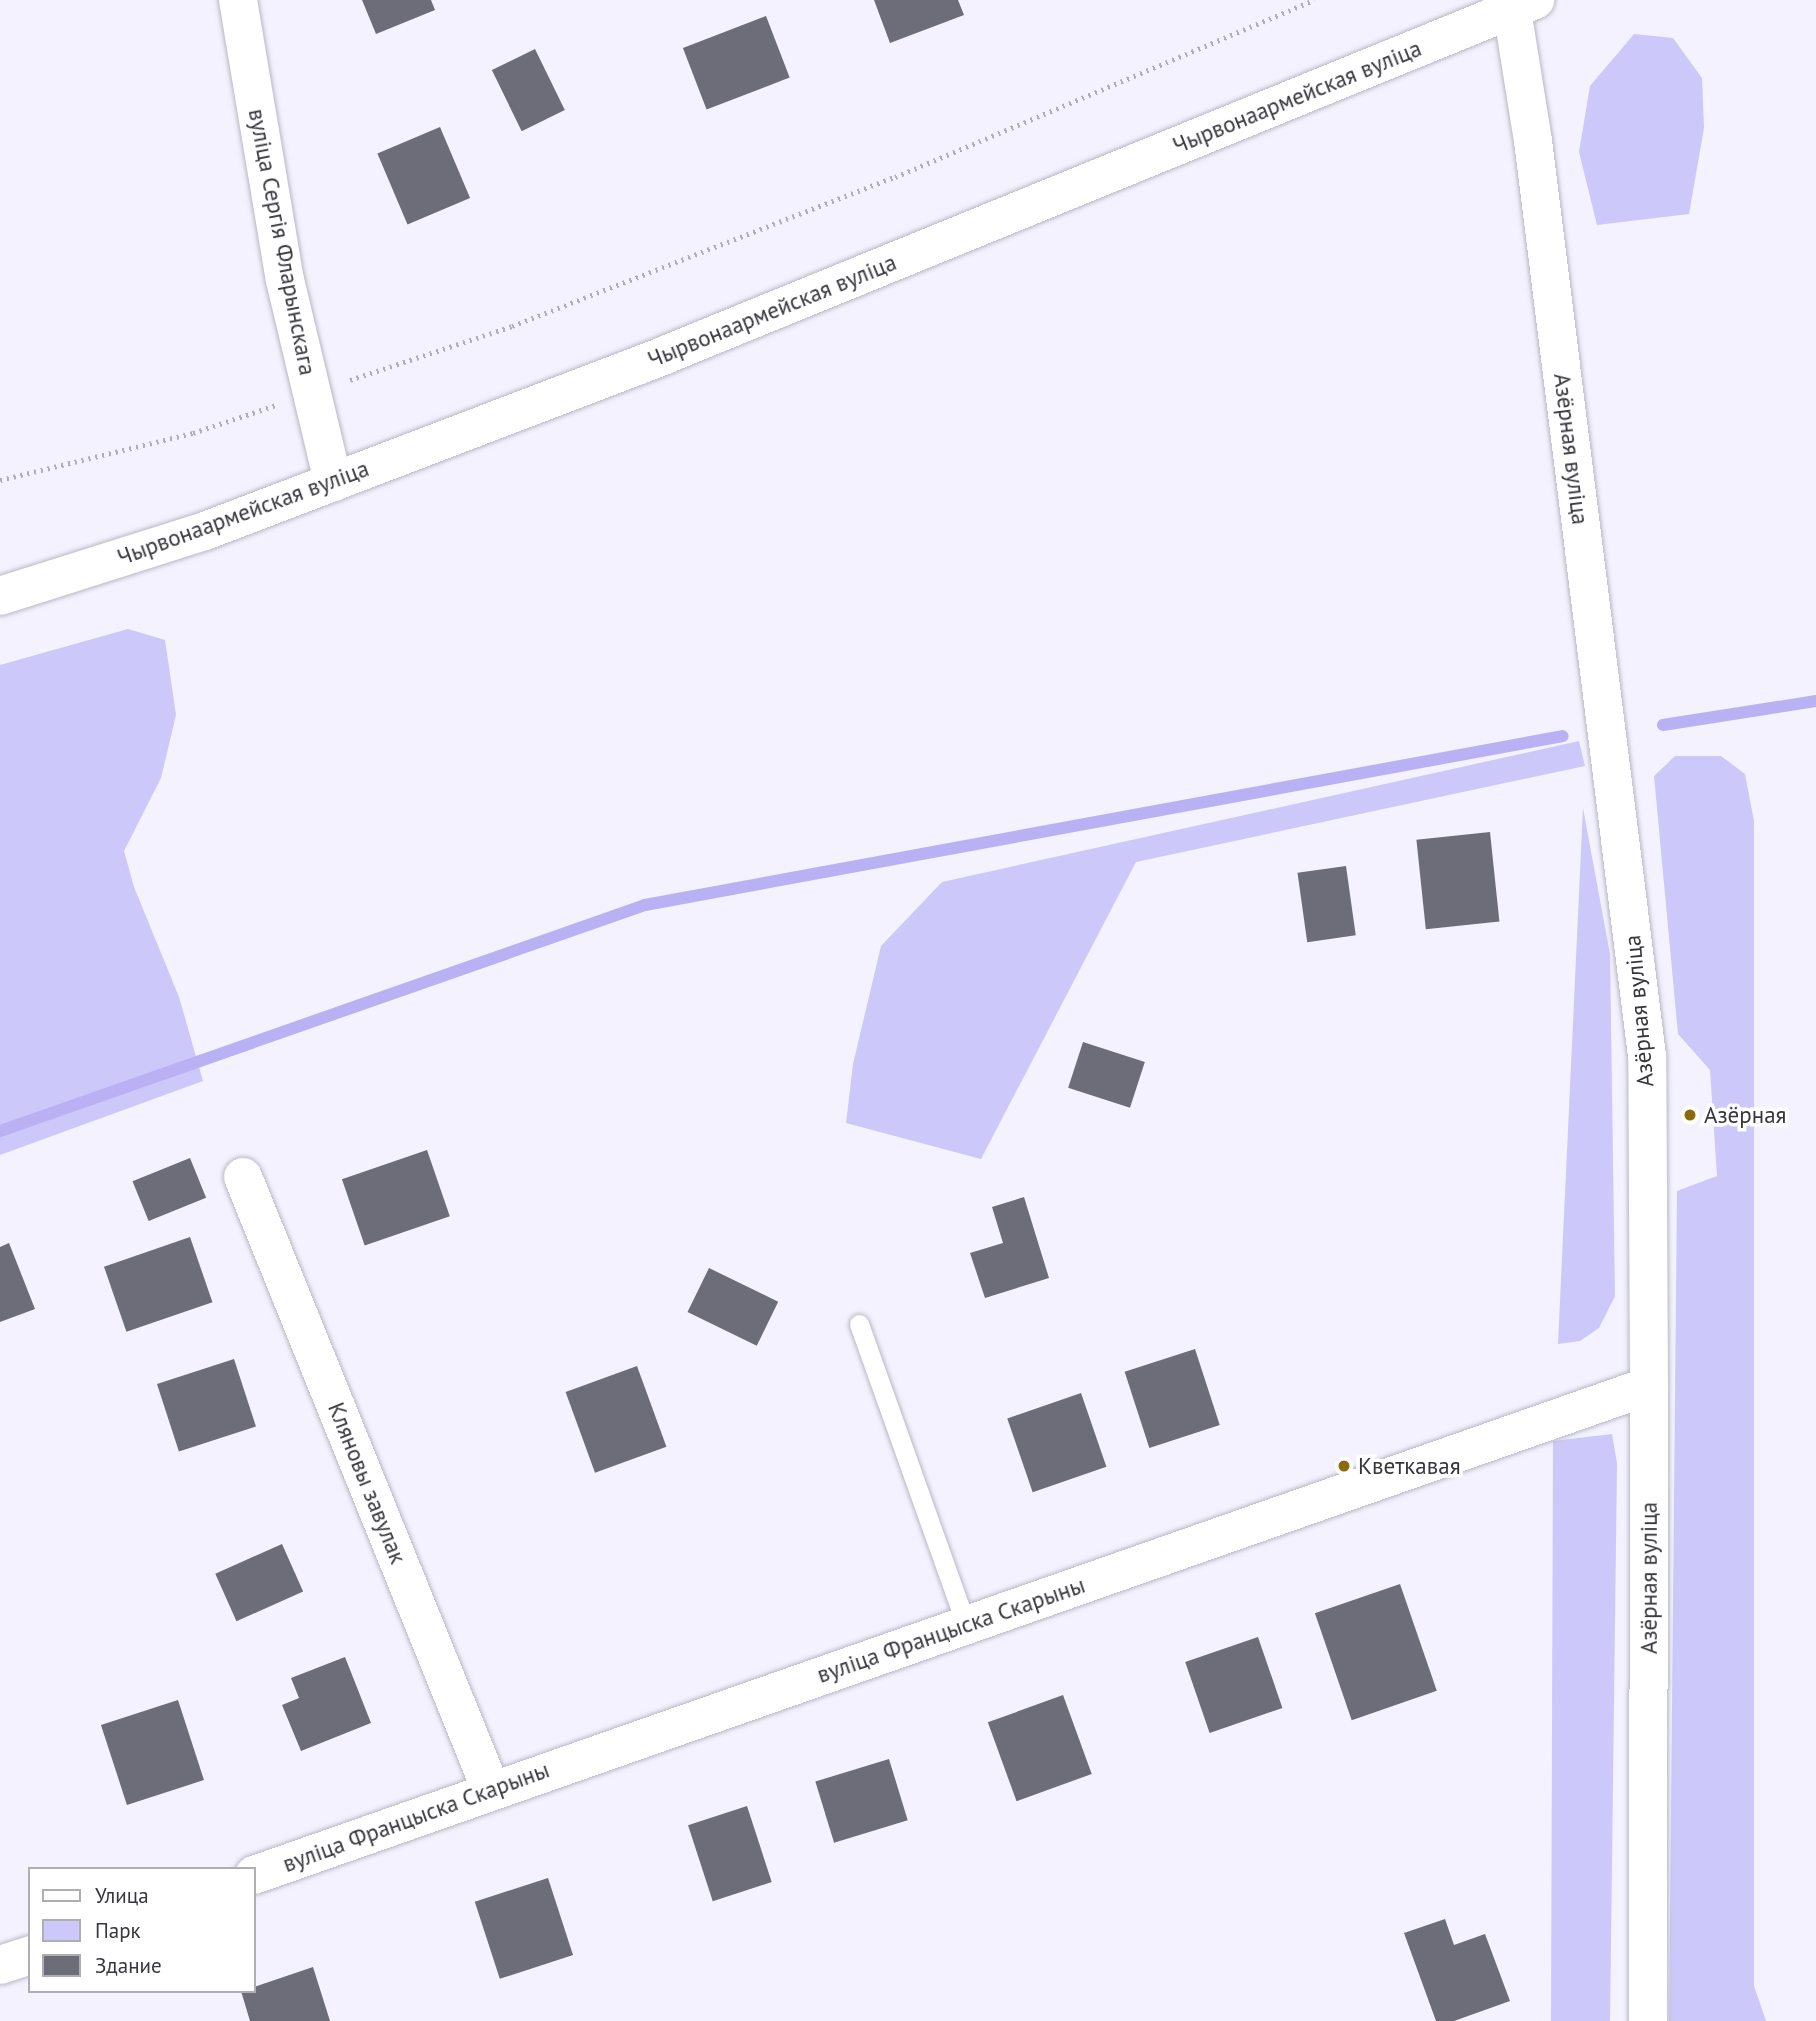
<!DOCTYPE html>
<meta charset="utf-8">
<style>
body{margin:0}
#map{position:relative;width:1816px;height:2021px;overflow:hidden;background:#f3f2fe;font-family:"PT Sans",sans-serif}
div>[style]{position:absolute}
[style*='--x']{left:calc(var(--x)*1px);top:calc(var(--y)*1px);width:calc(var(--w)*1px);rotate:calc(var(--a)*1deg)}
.green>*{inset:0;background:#ccc8f9}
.stream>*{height:12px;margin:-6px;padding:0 6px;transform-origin:6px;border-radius:6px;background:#b9b1f4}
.building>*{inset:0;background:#6d6c79;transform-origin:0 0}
.path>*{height:4.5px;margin-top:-2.25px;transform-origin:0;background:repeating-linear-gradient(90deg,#afaeb8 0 2px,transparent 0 7px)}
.roads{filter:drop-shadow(0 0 2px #b8b7c5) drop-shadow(0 0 2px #b8b7c5)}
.lane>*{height:19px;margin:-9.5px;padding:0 9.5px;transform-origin:9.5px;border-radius:9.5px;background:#fff}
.street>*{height:38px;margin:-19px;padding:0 19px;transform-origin:19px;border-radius:19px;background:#fff}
.secondary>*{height:38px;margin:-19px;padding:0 19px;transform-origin:19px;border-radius:19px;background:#fff}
.primary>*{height:38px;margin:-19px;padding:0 19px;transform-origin:19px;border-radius:19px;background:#fff}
.dots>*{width:19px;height:19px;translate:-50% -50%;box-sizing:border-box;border:4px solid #fff;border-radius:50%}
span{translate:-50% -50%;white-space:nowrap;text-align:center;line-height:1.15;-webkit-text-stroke:7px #fff;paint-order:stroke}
.street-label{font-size:23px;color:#37363c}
.poi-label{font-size:23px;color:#37363c}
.left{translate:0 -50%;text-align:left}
.legend{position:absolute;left:28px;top:1867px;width:228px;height:126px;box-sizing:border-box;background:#fff;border:2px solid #afafb1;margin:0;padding:9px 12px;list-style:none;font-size:21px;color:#37363c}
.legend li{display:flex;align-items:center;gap:14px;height:35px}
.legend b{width:35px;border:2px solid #afafb1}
</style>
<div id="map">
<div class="green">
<i style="clip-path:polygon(1634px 34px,1673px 38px,1702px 78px,1704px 128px,1689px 214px,1597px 225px,1579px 152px,1590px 86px)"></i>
<i style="clip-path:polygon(128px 629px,165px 640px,176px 715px,161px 778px,124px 851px,134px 887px,179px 997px,203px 1081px,0 1155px,0 665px)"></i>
<i style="clip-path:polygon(1579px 741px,1585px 766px,1136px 862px,981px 1159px,846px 1123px,853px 1064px,881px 946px,942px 882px)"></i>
<i style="clip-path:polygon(1675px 756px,1721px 756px,1745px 774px,1754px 821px,1754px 1986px,1766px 2021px,1669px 2021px,1677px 1191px,1717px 1176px,1710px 1070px,1678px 1034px,1654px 776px)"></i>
<i style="clip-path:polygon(1583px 808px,1610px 954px,1615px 1296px,1599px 1328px,1580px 1341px,1558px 1344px)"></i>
<i style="clip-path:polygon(1612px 1434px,1617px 1463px,1610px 2021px,1551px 2021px,1553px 1441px)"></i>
</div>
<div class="stream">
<i style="--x:1663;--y:725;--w:155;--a:-8.9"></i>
<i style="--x:0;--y:1131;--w:683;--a:-19.31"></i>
<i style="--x:645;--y:905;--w:933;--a:-10.43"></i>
</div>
<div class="building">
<i style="clip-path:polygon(362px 0,431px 0,435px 10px,376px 34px)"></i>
<i style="clip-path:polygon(874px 0,958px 0,964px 15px,890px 43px)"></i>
<i style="left:766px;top:16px;width:66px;height:89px;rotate:69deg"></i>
<i style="left:535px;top:49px;width:68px;height:48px;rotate:64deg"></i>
<i style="left:440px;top:127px;width:77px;height:68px;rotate:67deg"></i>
<i style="left:1490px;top:832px;width:90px;height:74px;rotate:84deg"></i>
<i style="left:1346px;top:866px;width:70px;height:49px;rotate:82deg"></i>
<i style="left:1083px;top:1042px;width:65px;height:48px;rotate:18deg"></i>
<i style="left:427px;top:1150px;width:70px;height:90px;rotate:71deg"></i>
<i style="left:190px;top:1158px;width:43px;height:62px;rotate:68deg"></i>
<i style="clip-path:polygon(1024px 1197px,1049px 1278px,985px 1298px,970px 1253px,1003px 1243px,992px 1207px)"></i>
<i style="left:190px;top:1237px;width:69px;height:91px;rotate:71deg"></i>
<i style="clip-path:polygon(9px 1243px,35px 1309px,0 1322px,0 1247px)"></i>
<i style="left:709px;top:1268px;width:77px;height:49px;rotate:26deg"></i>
<i style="left:1195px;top:1349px;width:80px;height:74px;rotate:72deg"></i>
<i style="left:234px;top:1359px;width:71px;height:81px;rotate:72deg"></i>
<i style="left:637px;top:1366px;width:86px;height:76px;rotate:70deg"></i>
<i style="left:1081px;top:1393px;width:78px;height:78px;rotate:71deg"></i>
<i style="left:282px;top:1544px;width:52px;height:73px;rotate:66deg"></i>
<i style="left:1400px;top:1584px;width:113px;height:90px;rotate:71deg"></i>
<i style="left:1258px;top:1637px;width:75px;height:77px;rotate:71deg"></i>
<i style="clip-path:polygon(345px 1657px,371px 1723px,301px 1751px,282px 1705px,299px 1698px,291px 1678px)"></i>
<i style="left:1063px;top:1695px;width:84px;height:80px;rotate:70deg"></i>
<i style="left:178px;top:1700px;width:84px;height:81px;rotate:72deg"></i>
<i style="left:889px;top:1759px;width:64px;height:77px;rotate:73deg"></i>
<i style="left:747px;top:1806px;width:80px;height:62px;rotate:72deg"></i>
<i style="left:548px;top:1878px;width:81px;height:77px;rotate:72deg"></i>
<i style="clip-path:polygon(1445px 1919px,1454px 1945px,1485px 1934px,1510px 2001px,1454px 2021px,1436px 2021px,1404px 1933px)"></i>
<i style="clip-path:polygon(313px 1967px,330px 2021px,250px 2021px,241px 1991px,254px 1991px,254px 1987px)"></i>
</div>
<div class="path">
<i style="--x:350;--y:380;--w:171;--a:-18.4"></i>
<i style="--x:512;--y:326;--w:411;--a:-21.3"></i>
<i style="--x:895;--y:177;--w:455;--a:-22.9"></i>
<i style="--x:0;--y:480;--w:199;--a:-13.7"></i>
<i style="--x:193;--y:433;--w:88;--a:-18.6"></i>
</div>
<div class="roads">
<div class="lane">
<i style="--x:859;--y:1324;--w:319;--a:70.4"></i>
</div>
<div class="street">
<i style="--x:238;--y:0;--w:284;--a:80.5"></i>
<i style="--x:285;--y:280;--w:208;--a:76.6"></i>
<i style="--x:243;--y:1177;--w:661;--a:67.97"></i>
<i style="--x:1648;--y:2021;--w:635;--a:-89.91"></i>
</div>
<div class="secondary">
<i style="--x:254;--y:1875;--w:1478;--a:-19.32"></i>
<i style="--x:1649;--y:1386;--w:330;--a:-90.3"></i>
<i style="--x:1647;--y:1056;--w:922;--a:-97.1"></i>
<i style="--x:1533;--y:141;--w:133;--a:-99.1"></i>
<i style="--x:0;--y:1965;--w:32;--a:-18"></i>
</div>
<div class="primary">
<i style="--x:0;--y:596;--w:215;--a:-17.6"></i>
<i style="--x:205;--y:531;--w:493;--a:-20.9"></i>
<i style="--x:665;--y:355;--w:940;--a:-22.2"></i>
</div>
</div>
<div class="dots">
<i style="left:1690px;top:1115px;background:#8a6a0a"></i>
<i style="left:1344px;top:1466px;background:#8a6a0a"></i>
</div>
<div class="street-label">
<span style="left:1297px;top:97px;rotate:-22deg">Чырвонаармейская вуліца</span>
<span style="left:282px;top:242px;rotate:79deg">вуліца Сергія Фларынскага</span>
<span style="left:772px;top:311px;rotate:-22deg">Чырвонаармейская вуліца</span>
<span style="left:1571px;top:449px;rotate:83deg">Азёрная вуліца</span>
<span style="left:243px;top:513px;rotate:-20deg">Чырвонаармейская вуліца</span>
<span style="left:1639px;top:1011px;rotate:-95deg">Азёрная вуліца</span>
<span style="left:367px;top:1483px;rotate:68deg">Кляновы завулак</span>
<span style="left:1649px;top:1578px;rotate:-90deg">Азёрная вуліца</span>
<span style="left:951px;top:1630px;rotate:-19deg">вуліца Францыска Скарыны</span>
<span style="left:416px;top:1817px;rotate:-20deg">вуліца Францыска Скарыны</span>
</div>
<div class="poi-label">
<span class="left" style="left:1704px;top:1115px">Азёрная</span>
<span class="left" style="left:1358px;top:1466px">Кветкавая</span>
</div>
<ul class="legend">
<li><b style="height:9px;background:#fff"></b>Улица</li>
<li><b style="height:19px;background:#ccc8f9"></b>Парк</li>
<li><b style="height:19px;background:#6d6c79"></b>Здание</li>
</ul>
</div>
